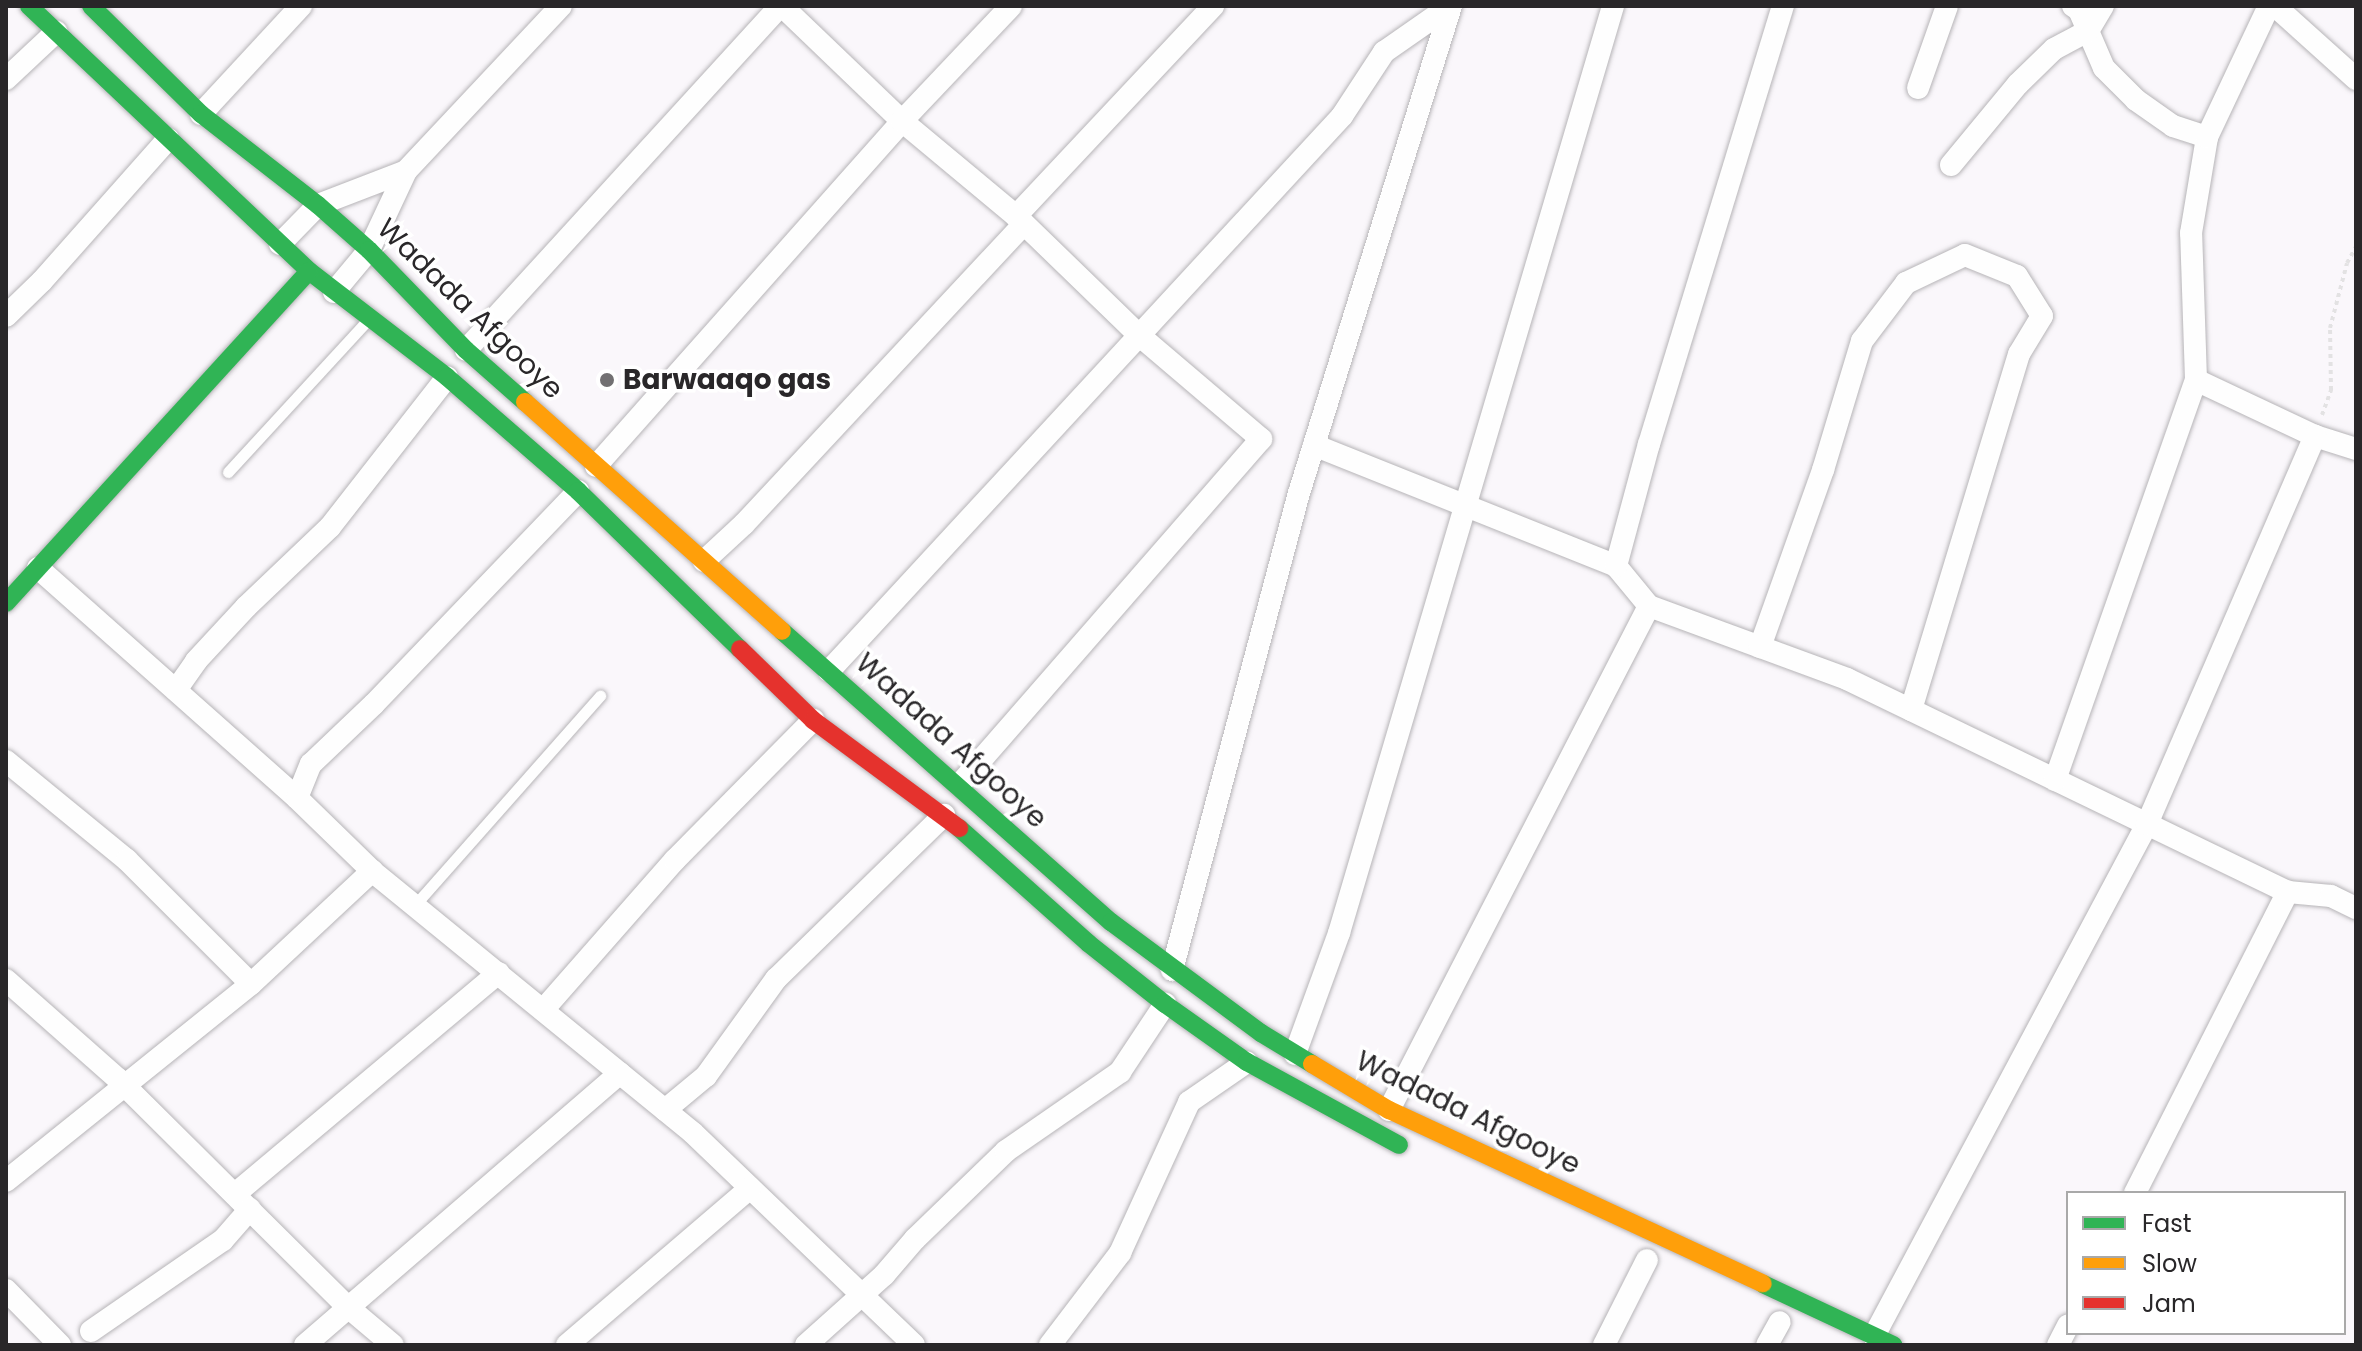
<!DOCTYPE html>
<style>
body{margin:0}
#map{position:relative;width:2362px;height:1351px;overflow:hidden;background:#faf7fb;font-family:Poppins,sans-serif}
div>[style]{position:absolute}
[style*='--x']{left:calc(var(--x)*1px);top:calc(var(--y)*1px);width:calc(var(--w)*1px);rotate:calc(var(--a)*1deg)}
.path>*{height:4px;margin-top:-2px;transform-origin:0;background:repeating-linear-gradient(90deg,#e3e2e3 0 4px,transparent 0 8px)}
.roads{filter:drop-shadow(0 0 2px #b6b4b7) drop-shadow(0 0 2px #b6b4b7)}
.lane>*{height:11px;margin:-5.5px;padding:0 5.5px;transform-origin:5.5px;border-radius:5.5px;background:#fefefe}
.street>*{height:22px;margin:-11px;padding:0 11px;transform-origin:11px;border-radius:11px;background:#fefefe}
.fast>*{height:18px;margin:-9px;padding:0 9px;transform-origin:9px;border-radius:9px;background:#30b455}
.slow>*{height:18px;margin:-9px;padding:0 9px;transform-origin:9px;border-radius:9px;background:#ff9f0a}
.jam>*{height:18px;margin:-9px;padding:0 9px;transform-origin:9px;border-radius:9px;background:#e5322d}
.dots>*{width:22px;height:22px;translate:-50% -50%;box-sizing:border-box;border:4px solid #fff;border-radius:50%}
span{translate:-50% -50%;white-space:nowrap;text-align:center;line-height:1.15;-webkit-text-stroke:7px #fff;paint-order:stroke}
.street-label{font-size:28px;color:#292729}
.poi-label{font-size:28px;color:#292729;font-weight:700}
.left{translate:0 -50%;text-align:left}
.frame{position:absolute;inset:0;border:8px solid #292729;pointer-events:none}
.legend{position:absolute;left:2066px;top:1191px;width:280px;height:144px;box-sizing:border-box;background:#fff;border:2px solid #a9a9a9;margin:0;padding:10px 14px;list-style:none;font-size:24px;color:#292729}
.legend li{display:flex;align-items:center;gap:16px;height:40px}
.legend b{width:40px;border:2px solid #a9a9a9}
</style>
<div id="map">
<div class="path">
<i style="--x:2322;--y:415;--w:27;--a:-70"></i>
<i style="--x:2331;--y:390;--w:62;--a:-90.9"></i>
<i style="--x:2330;--y:328;--w:67;--a:-75.3"></i>
<i style="--x:2347;--y:263;--w:18;--a:-61"></i>
</div>
<div class="roads">
<div class="lane">
<i style="--x:228;--y:472;--w:202;--a:-47.4"></i>
<i style="--x:414;--y:906;--w:281;--a:-48.5"></i>
</div>
<div class="street">
<i style="--x:782;--y:6;--w:166;--a:43.8"></i>
<i style="--x:902;--y:121;--w:148;--a:39.8"></i>
<i style="--x:1016;--y:216;--w:173;--a:44.1"></i>
<i style="--x:1140;--y:336;--w:159;--a:40.4"></i>
<i style="--x:1261;--y:439;--w:459;--a:131.1"></i>
<i style="--x:2073;--y:6;--w:7;--a:34"></i>
<i style="--x:2079;--y:10;--w:63;--a:66.7"></i>
<i style="--x:2104;--y:68;--w:45;--a:45"></i>
<i style="--x:2136;--y:100;--w:45;--a:35.1"></i>
<i style="--x:2173;--y:126;--w:36;--a:18"></i>
<i style="--x:2275;--y:6;--w:109;--a:42"></i>
<i style="--x:6;--y:79;--w:69;--a:-43.2"></i>
<i style="--x:1918;--y:88;--w:87;--a:-70.5"></i>
<i style="--x:201;--y:114;--w:147;--a:-47.2"></i>
<i style="--x:1951;--y:165;--w:105;--a:-50.4"></i>
<i style="--x:2018;--y:84;--w:50;--a:-44.2"></i>
<i style="--x:2054;--y:49;--w:38;--a:-28"></i>
<i style="--x:2088;--y:31;--w:29;--a:-59"></i>
<i style="--x:1016;--y:216;--w:288;--a:-46.8"></i>
<i style="--x:280;--y:244;--w:54;--a:-45.7"></i>
<i style="--x:318;--y:205;--w:94;--a:-21.1"></i>
<i style="--x:334;--y:292;--w:55;--a:-50.2"></i>
<i style="--x:369;--y:250;--w:87;--a:-64.9"></i>
<i style="--x:406;--y:171;--w:226;--a:-46.8"></i>
<i style="--x:6;--y:316;--w:50;--a:-44.2"></i>
<i style="--x:42;--y:281;--w:190;--a:-48.4"></i>
<i style="--x:466;--y:350;--w:466;--a:-47.6"></i>
<i style="--x:2196;--y:380;--w:132;--a:25.2"></i>
<i style="--x:2315;--y:436;--w:43;--a:17.6"></i>
<i style="--x:1314;--y:445;--w:325;--a:21.8"></i>
<i style="--x:1616;--y:566;--w:52;--a:50.5"></i>
<i style="--x:1649;--y:606;--w:211;--a:20.2"></i>
<i style="--x:1847;--y:679;--w:490;--a:25.8"></i>
<i style="--x:2288;--y:892;--w:43;--a:5.3"></i>
<i style="--x:2331;--y:896;--w:28;--a:26"></i>
<i style="--x:596;--y:466;--w:461;--a:-48.4"></i>
<i style="--x:902;--y:121;--w:158;--a:-46.5"></i>
<i style="--x:704;--y:561;--w:54;--a:-42.8"></i>
<i style="--x:744;--y:524;--w:410;--a:-47"></i>
<i style="--x:1616;--y:566;--w:126;--a:-74.9"></i>
<i style="--x:1649;--y:444;--w:458;--a:-73"></i>
<i style="--x:38;--y:568;--w:346;--a:41.6"></i>
<i style="--x:297;--y:798;--w:105;--a:44.2"></i>
<i style="--x:372;--y:871;--w:414;--a:39.2"></i>
<i style="--x:693;--y:1133;--w:306;--a:43.8"></i>
<i style="--x:1760;--y:647;--w:188;--a:-70.4"></i>
<i style="--x:1823;--y:470;--w:135;--a:-73.2"></i>
<i style="--x:1862;--y:341;--w:73;--a:-52.8"></i>
<i style="--x:1906;--y:283;--w:65;--a:-25.4"></i>
<i style="--x:1965;--y:255;--w:56;--a:22"></i>
<i style="--x:2017;--y:276;--w:47;--a:58"></i>
<i style="--x:2042;--y:316;--w:44;--a:121.2"></i>
<i style="--x:2019;--y:354;--w:372;--a:106.9"></i>
<i style="--x:829;--y:671;--w:756;--a:-47.25"></i>
<i style="--x:1342;--y:116;--w:77;--a:-56.7"></i>
<i style="--x:1384;--y:52;--w:80;--a:-34.9"></i>
<i style="--x:176;--y:690;--w:35;--a:-55"></i>
<i style="--x:196;--y:661;--w:74;--a:-47.2"></i>
<i style="--x:246;--y:607;--w:116;--a:-43.6"></i>
<i style="--x:330;--y:527;--w:190;--a:-52"></i>
<i style="--x:6;--y:761;--w:156;--a:39.3"></i>
<i style="--x:127;--y:860;--w:175;--a:45"></i>
<i style="--x:2055;--y:780;--w:424;--a:-70.6"></i>
<i style="--x:2196;--y:380;--w:147;--a:-91.9"></i>
<i style="--x:2191;--y:233;--w:97;--a:-80.5"></i>
<i style="--x:2207;--y:137;--w:145;--a:-64.7"></i>
<i style="--x:297;--y:798;--w:37;--a:-68"></i>
<i style="--x:311;--y:764;--w:87;--a:-43.6"></i>
<i style="--x:374;--y:704;--w:295;--a:-46.2"></i>
<i style="--x:1172;--y:970;--w:494;--a:-75.1"></i>
<i style="--x:1299;--y:493;--w:510;--a:-72.67"></i>
<i style="--x:6;--y:980;--w:149;--a:41.5"></i>
<i style="--x:118;--y:1079;--w:325;--a:44.8"></i>
<i style="--x:349;--y:1308;--w:57;--a:40.1"></i>
<i style="--x:543;--y:1010;--w:200;--a:-48.7"></i>
<i style="--x:675;--y:860;--w:197;--a:-45.4"></i>
<i style="--x:1295;--y:1054;--w:129;--a:-70"></i>
<i style="--x:1339;--y:933;--w:967;--a:-73.53"></i>
<i style="--x:665;--y:1110;--w:53;--a:-39.7"></i>
<i style="--x:706;--y:1076;--w:120;--a:-54.2"></i>
<i style="--x:776;--y:979;--w:235;--a:-44.3"></i>
<i style="--x:1389;--y:1110;--w:567;--a:-62.71"></i>
<i style="--x:6;--y:1181;--w:314;--a:-38.8"></i>
<i style="--x:251;--y:984;--w:166;--a:-43"></i>
<i style="--x:2135;--y:1193;--w:338;--a:-63.1"></i>
<i style="--x:235;--y:1194;--w:344;--a:-40"></i>
<i style="--x:6;--y:1290;--w:77;--a:45.5"></i>
<i style="--x:91;--y:1331;--w:160;--a:-34.6"></i>
<i style="--x:223;--y:1240;--w:41;--a:-48.9"></i>
<i style="--x:1874;--y:1336;--w:580;--a:-61.93"></i>
<i style="--x:2147;--y:824;--w:423;--a:-66.6"></i>
<i style="--x:305;--y:1345;--w:416;--a:-40.8"></i>
<i style="--x:567;--y:1345;--w:241;--a:-40.6"></i>
<i style="--x:806;--y:1345;--w:105;--a:-41.9"></i>
<i style="--x:884;--y:1275;--w:48;--a:-49.3"></i>
<i style="--x:915;--y:1239;--w:127;--a:-44"></i>
<i style="--x:1006;--y:1151;--w:139;--a:-34.7"></i>
<i style="--x:1120;--y:1072;--w:82;--a:-56.5"></i>
<i style="--x:1050;--y:1345;--w:116;--a:-52.7"></i>
<i style="--x:1120;--y:1253;--w:166;--a:-65.4"></i>
<i style="--x:1189;--y:1102;--w:70;--a:-34.6"></i>
<i style="--x:1604;--y:1345;--w:95;--a:-63.2"></i>
<i style="--x:1767;--y:1345;--w:26;--a:-61"></i>
<i style="--x:2058;--y:1345;--w:22;--a:-63"></i>
</div>
<div class="fast">
<i style="--x:29;--y:6;--w:386;--a:43.4"></i>
<i style="--x:309;--y:271;--w:174;--a:37.5"></i>
<i style="--x:447;--y:377;--w:174;--a:41"></i>
<i style="--x:578;--y:491;--w:226;--a:44.3"></i>
<i style="--x:91;--y:6;--w:154;--a:44.5"></i>
<i style="--x:201;--y:114;--w:148;--a:37.9"></i>
<i style="--x:318;--y:205;--w:68;--a:41.4"></i>
<i style="--x:369;--y:250;--w:139;--a:45.9"></i>
<i style="--x:466;--y:350;--w:79;--a:41.4"></i>
<i style="--x:6;--y:603;--w:449;--a:-47.6"></i>
<i style="--x:782;--y:631;--w:439;--a:41.5"></i>
<i style="--x:1111;--y:922;--w:187;--a:36.5"></i>
<i style="--x:1261;--y:1033;--w:60;--a:31.3"></i>
<i style="--x:959;--y:828;--w:173;--a:41.7"></i>
<i style="--x:1088;--y:943;--w:98;--a:38.4"></i>
<i style="--x:1165;--y:1004;--w:100;--a:35.3"></i>
<i style="--x:1247;--y:1062;--w:173;--a:28.6"></i>
<i style="--x:1763;--y:1284;--w:144;--a:25.1"></i>
</div>
<div class="slow">
<i style="--x:525;--y:402;--w:344;--a:41.7"></i>
<i style="--x:1312;--y:1064;--w:90;--a:30.9"></i>
<i style="--x:1389;--y:1110;--w:412;--a:24.9"></i>
</div>
<div class="jam">
<i style="--x:740;--y:649;--w:102;--a:44.2"></i>
<i style="--x:813;--y:720;--w:182;--a:36.5"></i>
</div>
</div>
<div class="dots">
<i style="left:607px;top:380px;background:#727072"></i>
</div>
<div class="street-label">
<span style="left:470px;top:309px;rotate:44deg">Wadada Afgooye</span>
<span style="left:951px;top:741px;rotate:42deg">Wadada Afgooye</span>
<span style="left:1468px;top:1113px;rotate:26deg">Wadada Afgooye</span>
</div>
<div class="poi-label">
<span class="left" style="left:623px;top:380px">Barwaaqo gas</span>
</div>
<div class="frame"></div>
<ul class="legend">
<li><b style="height:10px;background:#30b455"></b>Fast</li>
<li><b style="height:10px;background:#ff9f0a"></b>Slow</li>
<li><b style="height:10px;background:#e5322d"></b>Jam</li>
</ul>
</div>
